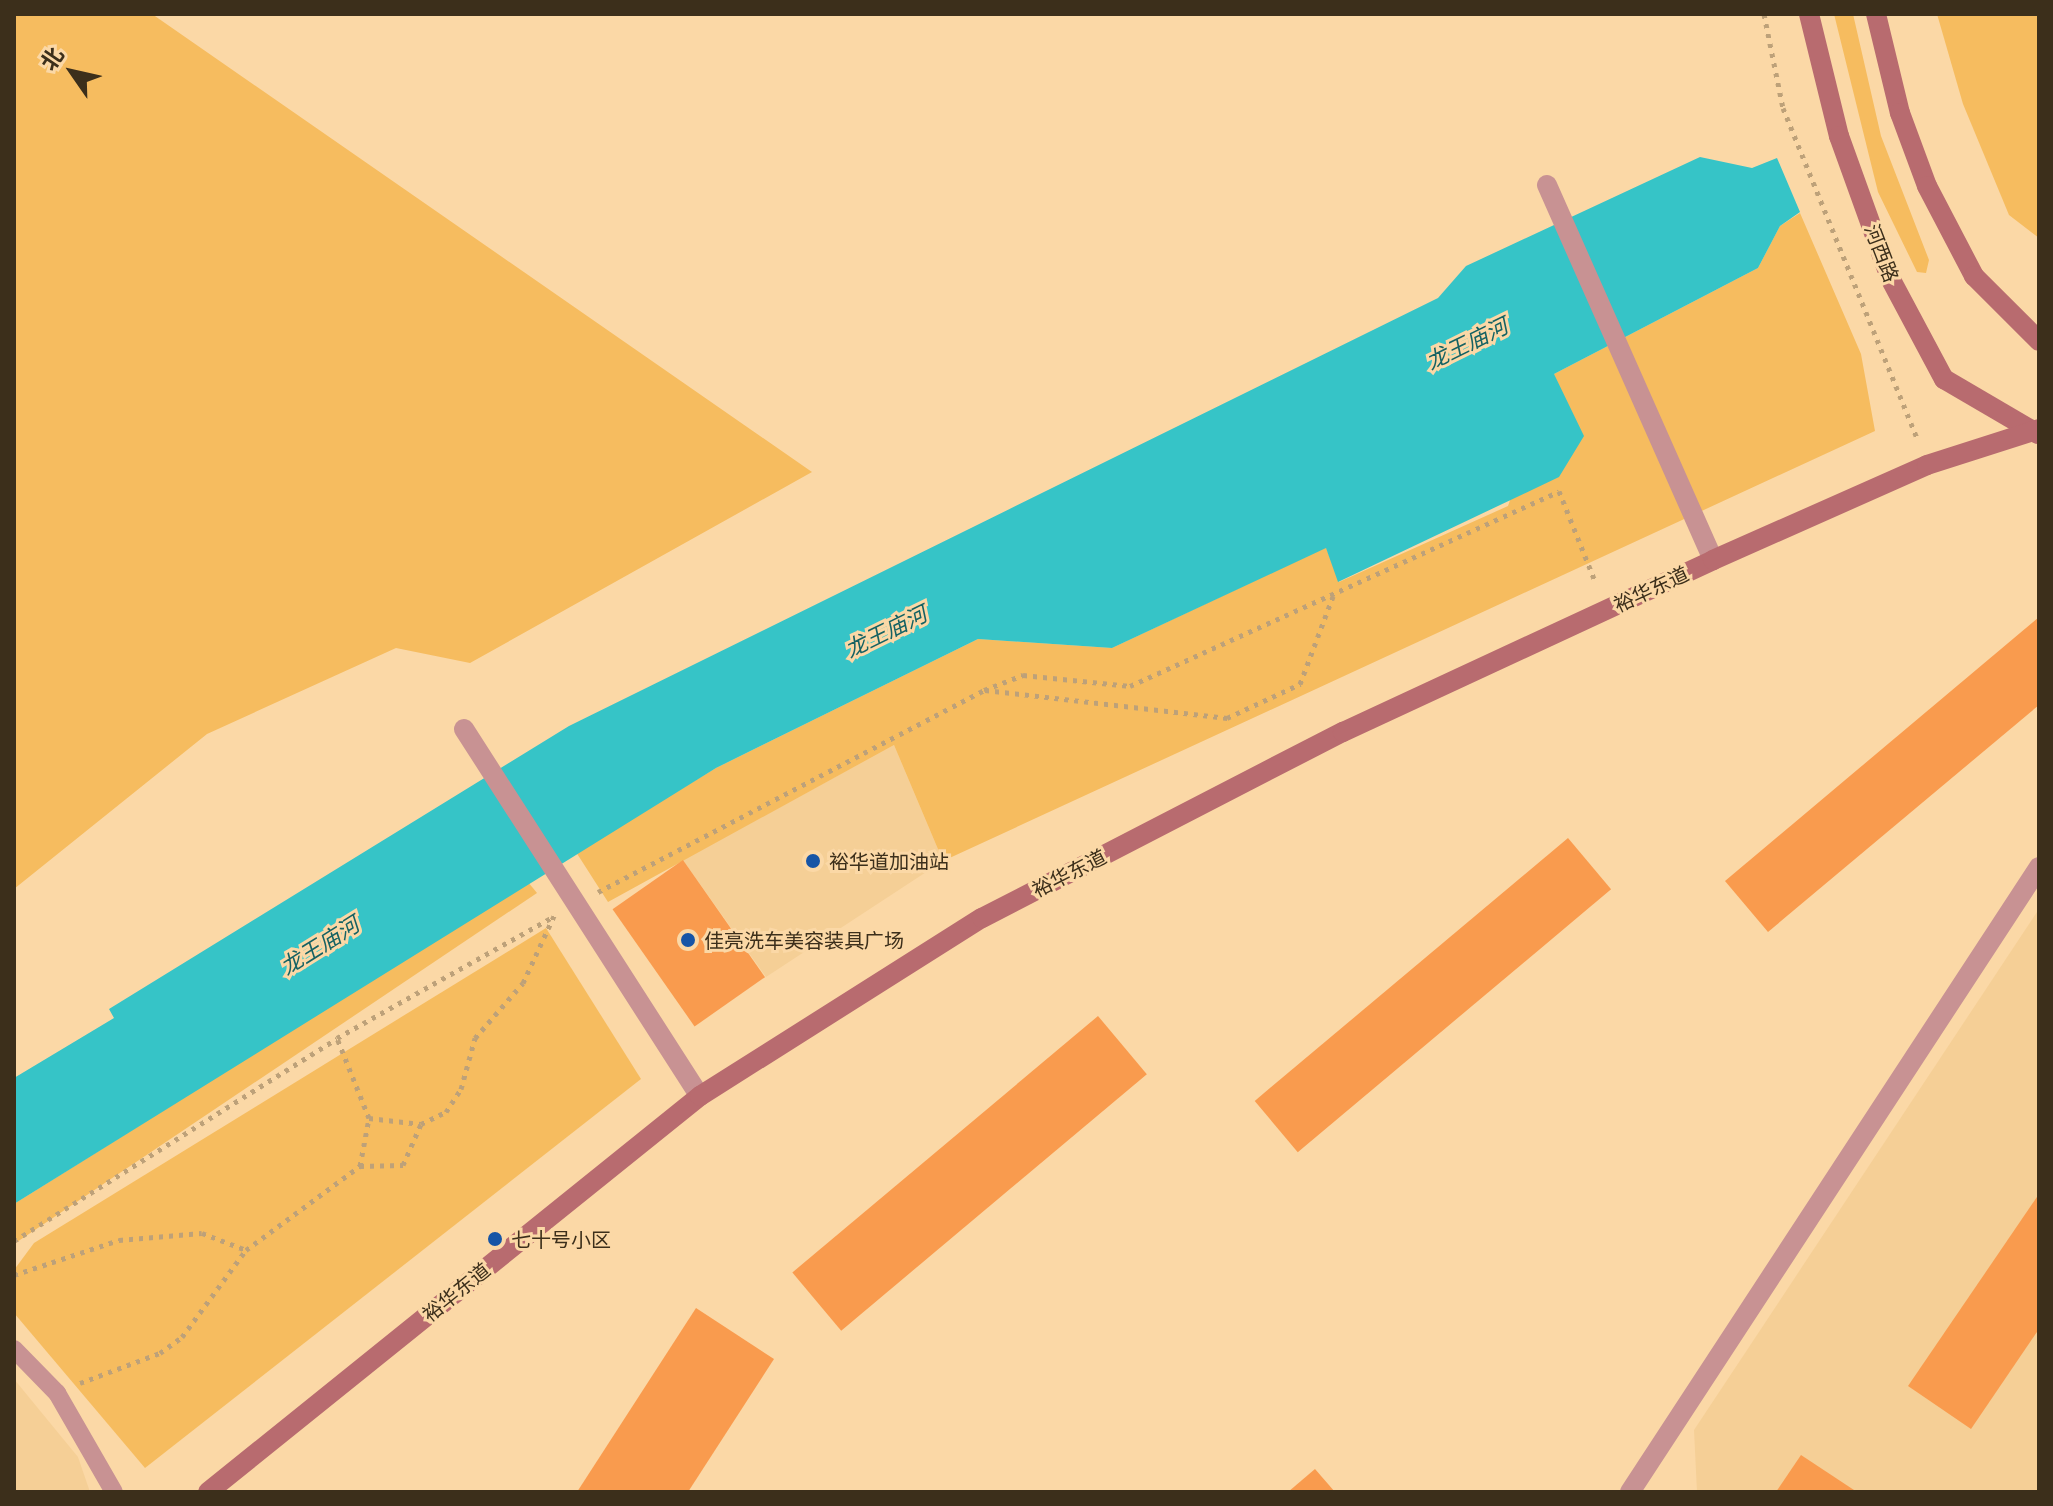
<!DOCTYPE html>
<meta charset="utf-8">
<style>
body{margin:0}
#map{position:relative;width:2053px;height:1506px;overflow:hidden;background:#fbd8a6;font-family:Mulish,"Noto Sans SC",sans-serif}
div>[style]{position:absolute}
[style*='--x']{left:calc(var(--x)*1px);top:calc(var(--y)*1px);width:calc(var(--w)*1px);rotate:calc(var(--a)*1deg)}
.built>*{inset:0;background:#f5cf96}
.green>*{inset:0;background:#f6bc5f}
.water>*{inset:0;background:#36c4c7}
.building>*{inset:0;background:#f99b4e;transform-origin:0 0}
.path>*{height:5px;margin-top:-2.5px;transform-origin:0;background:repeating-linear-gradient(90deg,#bda179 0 4px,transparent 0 10px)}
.lane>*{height:18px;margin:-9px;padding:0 9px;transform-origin:9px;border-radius:9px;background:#c89293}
.street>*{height:20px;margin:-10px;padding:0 10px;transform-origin:10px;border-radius:10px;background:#c89293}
.secondary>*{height:20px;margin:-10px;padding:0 10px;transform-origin:10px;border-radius:10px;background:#b86b6f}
.dots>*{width:22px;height:22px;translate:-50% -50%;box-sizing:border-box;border:4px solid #fbd8a6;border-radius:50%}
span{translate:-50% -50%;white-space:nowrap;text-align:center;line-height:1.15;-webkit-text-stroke:6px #fbd8a6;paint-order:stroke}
.street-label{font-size:20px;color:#3c2f1b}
.poi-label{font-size:20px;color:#3c2f1b}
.left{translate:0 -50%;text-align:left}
.water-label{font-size:22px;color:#166263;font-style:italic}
.frame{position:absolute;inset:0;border:16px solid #3c2f1b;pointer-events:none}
.north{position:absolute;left:32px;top:32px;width:80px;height:80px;-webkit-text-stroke:6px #fbd8a6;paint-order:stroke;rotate:304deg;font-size:22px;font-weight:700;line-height:32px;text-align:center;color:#3c2f1b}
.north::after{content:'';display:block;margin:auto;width:28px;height:36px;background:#3c2f1b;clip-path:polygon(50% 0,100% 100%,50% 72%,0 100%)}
</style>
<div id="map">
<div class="built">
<i style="clip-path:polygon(894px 745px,943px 861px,766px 977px,683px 860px)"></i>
<i style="clip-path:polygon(2039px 909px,2039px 1492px,1697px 1492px,1694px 1430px)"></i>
<i style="clip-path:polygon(14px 1379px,78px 1457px,90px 1492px,14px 1492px)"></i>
</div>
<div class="green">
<i style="clip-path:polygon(14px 14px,152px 14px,812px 472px,470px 663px,396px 648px,207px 734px,14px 889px)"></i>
<i style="clip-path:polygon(1834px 14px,1853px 14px,1881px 136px,1929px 260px,1926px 273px,1917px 272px,1878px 192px)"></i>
<i style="clip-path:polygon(1937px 14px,2039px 14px,2039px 238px,2009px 215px,1963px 104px)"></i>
<i style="clip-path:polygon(1800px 213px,1861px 354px,1875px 431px,943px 861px,894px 745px,608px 902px,576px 852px,716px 768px,978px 639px,1112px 648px,1326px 547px,1339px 582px,1508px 506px,1554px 374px,1758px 268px,1780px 226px)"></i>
<i style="clip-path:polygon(528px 882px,537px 893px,14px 1244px,14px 1204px)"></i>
<i style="clip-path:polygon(546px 928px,641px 1079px,145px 1468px,14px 1313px,14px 1270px,34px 1243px)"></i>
</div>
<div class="water">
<i style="clip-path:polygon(1700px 157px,1752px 168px,1777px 158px,1800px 212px,1780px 226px,1758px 268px,1554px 374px,1584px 436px,1559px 477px,1338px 582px,1326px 548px,1112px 648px,978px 639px,716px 768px,14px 1204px,14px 1078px,114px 1018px,109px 1009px,569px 726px,1438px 298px,1466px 266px)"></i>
</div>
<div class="building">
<i style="clip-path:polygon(2039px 617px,2039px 705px,1768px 932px,1725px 881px)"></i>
<i style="left:1568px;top:838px;width:67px;height:409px;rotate:50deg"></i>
<i style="left:683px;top:860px;width:143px;height:86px;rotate:55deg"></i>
<i style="left:1098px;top:1016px;width:76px;height:399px;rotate:50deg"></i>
<i style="clip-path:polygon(2039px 1194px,2039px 1329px,1971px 1429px,1908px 1386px)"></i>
<i style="clip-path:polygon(696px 1308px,774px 1359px,688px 1492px,577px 1492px)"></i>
<i style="clip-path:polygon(1801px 1455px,1857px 1492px,1776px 1492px)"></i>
<i style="clip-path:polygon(1315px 1469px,1335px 1492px,1288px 1492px)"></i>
</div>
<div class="path">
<i style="--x:1764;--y:14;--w:96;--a:78.6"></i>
<i style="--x:1783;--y:108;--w:359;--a:67.9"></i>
<i style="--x:985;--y:690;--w:244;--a:6.6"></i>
<i style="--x:1227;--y:718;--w:81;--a:-25"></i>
<i style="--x:1300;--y:684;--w:94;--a:-69.4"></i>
<i style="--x:598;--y:892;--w:436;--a:-27.6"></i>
<i style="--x:984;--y:690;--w:42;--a:-21"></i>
<i style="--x:1023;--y:675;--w:108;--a:5.9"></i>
<i style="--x:1130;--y:686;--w:471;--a:-24.4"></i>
<i style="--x:1559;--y:491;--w:97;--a:68.2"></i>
<i style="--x:369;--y:1118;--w:52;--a:6.6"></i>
<i style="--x:360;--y:1166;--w:43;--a:-1.3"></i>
<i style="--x:403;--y:1165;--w:45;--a:-66.3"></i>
<i style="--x:421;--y:1124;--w:28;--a:-26"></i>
<i style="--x:446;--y:1112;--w:27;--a:-57"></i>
<i style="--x:461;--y:1089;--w:53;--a:-74.6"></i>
<i style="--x:475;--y:1038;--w:73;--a:-48.9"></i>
<i style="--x:523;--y:983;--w:74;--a:-65.2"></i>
<i style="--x:14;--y:1241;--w:381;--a:-32.1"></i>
<i style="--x:337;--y:1038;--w:249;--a:-29.3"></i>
<i style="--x:14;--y:1275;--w:111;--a:-18.4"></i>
<i style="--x:119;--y:1240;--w:83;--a:-4.8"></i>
<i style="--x:202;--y:1233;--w:47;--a:21.1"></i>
<i style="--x:246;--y:1250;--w:142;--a:-36.4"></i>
<i style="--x:360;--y:1166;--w:49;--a:-79.4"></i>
<i style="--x:369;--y:1118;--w:86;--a:-111.8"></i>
<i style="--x:80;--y:1383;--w:85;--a:-20.6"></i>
<i style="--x:160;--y:1353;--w:27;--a:-36"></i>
<i style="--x:182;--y:1337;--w:108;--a:-53.7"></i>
</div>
<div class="lane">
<i style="--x:14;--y:1349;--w:62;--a:45.7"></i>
<i style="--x:57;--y:1393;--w:114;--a:60.1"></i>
</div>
<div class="street">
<i style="--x:1547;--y:185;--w:410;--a:66.1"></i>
<i style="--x:464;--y:729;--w:436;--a:57.3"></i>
<i style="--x:1630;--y:1492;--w:747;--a:-56.8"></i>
</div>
<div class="secondary">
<i style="--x:1809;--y:14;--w:126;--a:76.2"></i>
<i style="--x:1839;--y:136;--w:151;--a:70.2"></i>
<i style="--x:1890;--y:278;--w:115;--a:61.9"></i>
<i style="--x:1944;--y:379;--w:109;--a:30.3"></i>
<i style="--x:1876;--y:14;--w:102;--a:76.4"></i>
<i style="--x:1900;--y:113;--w:78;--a:69.7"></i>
<i style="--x:1927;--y:186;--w:102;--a:62.4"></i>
<i style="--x:1974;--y:276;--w:92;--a:45"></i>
<i style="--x:208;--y:1492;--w:632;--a:-38.83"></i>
<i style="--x:700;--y:1096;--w:333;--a:-32.3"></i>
<i style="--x:982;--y:918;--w:406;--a:-27.3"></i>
<i style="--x:1343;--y:732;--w:408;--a:-24.9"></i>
<i style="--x:1713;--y:560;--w:234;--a:-23.9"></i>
<i style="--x:1927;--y:465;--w:118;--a:-17.8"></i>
</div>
<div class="dots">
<i style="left:813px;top:861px;background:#1755a6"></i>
<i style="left:688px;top:940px;background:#1755a6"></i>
<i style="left:495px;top:1239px;background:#1755a6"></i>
</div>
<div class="street-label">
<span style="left:1882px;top:253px;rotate:69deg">河西路</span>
<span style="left:1651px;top:589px;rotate:-25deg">裕华东道</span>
<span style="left:1069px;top:873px;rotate:-27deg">裕华东道</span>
<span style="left:456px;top:1292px;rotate:-39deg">裕华东道</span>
</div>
<div class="poi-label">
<span class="left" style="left:829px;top:861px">裕华道加油站</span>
<span class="left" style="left:704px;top:940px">佳亮洗车美容装具广场</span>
<span class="left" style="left:511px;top:1239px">七十号小区</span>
</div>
<div class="water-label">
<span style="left:1467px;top:344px;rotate:-26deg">龙王庙河</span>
<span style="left:886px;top:632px;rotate:-26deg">龙王庙河</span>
<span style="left:320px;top:946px;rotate:-32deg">龙王庙河</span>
</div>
<div class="frame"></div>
<div class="north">北</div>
</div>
